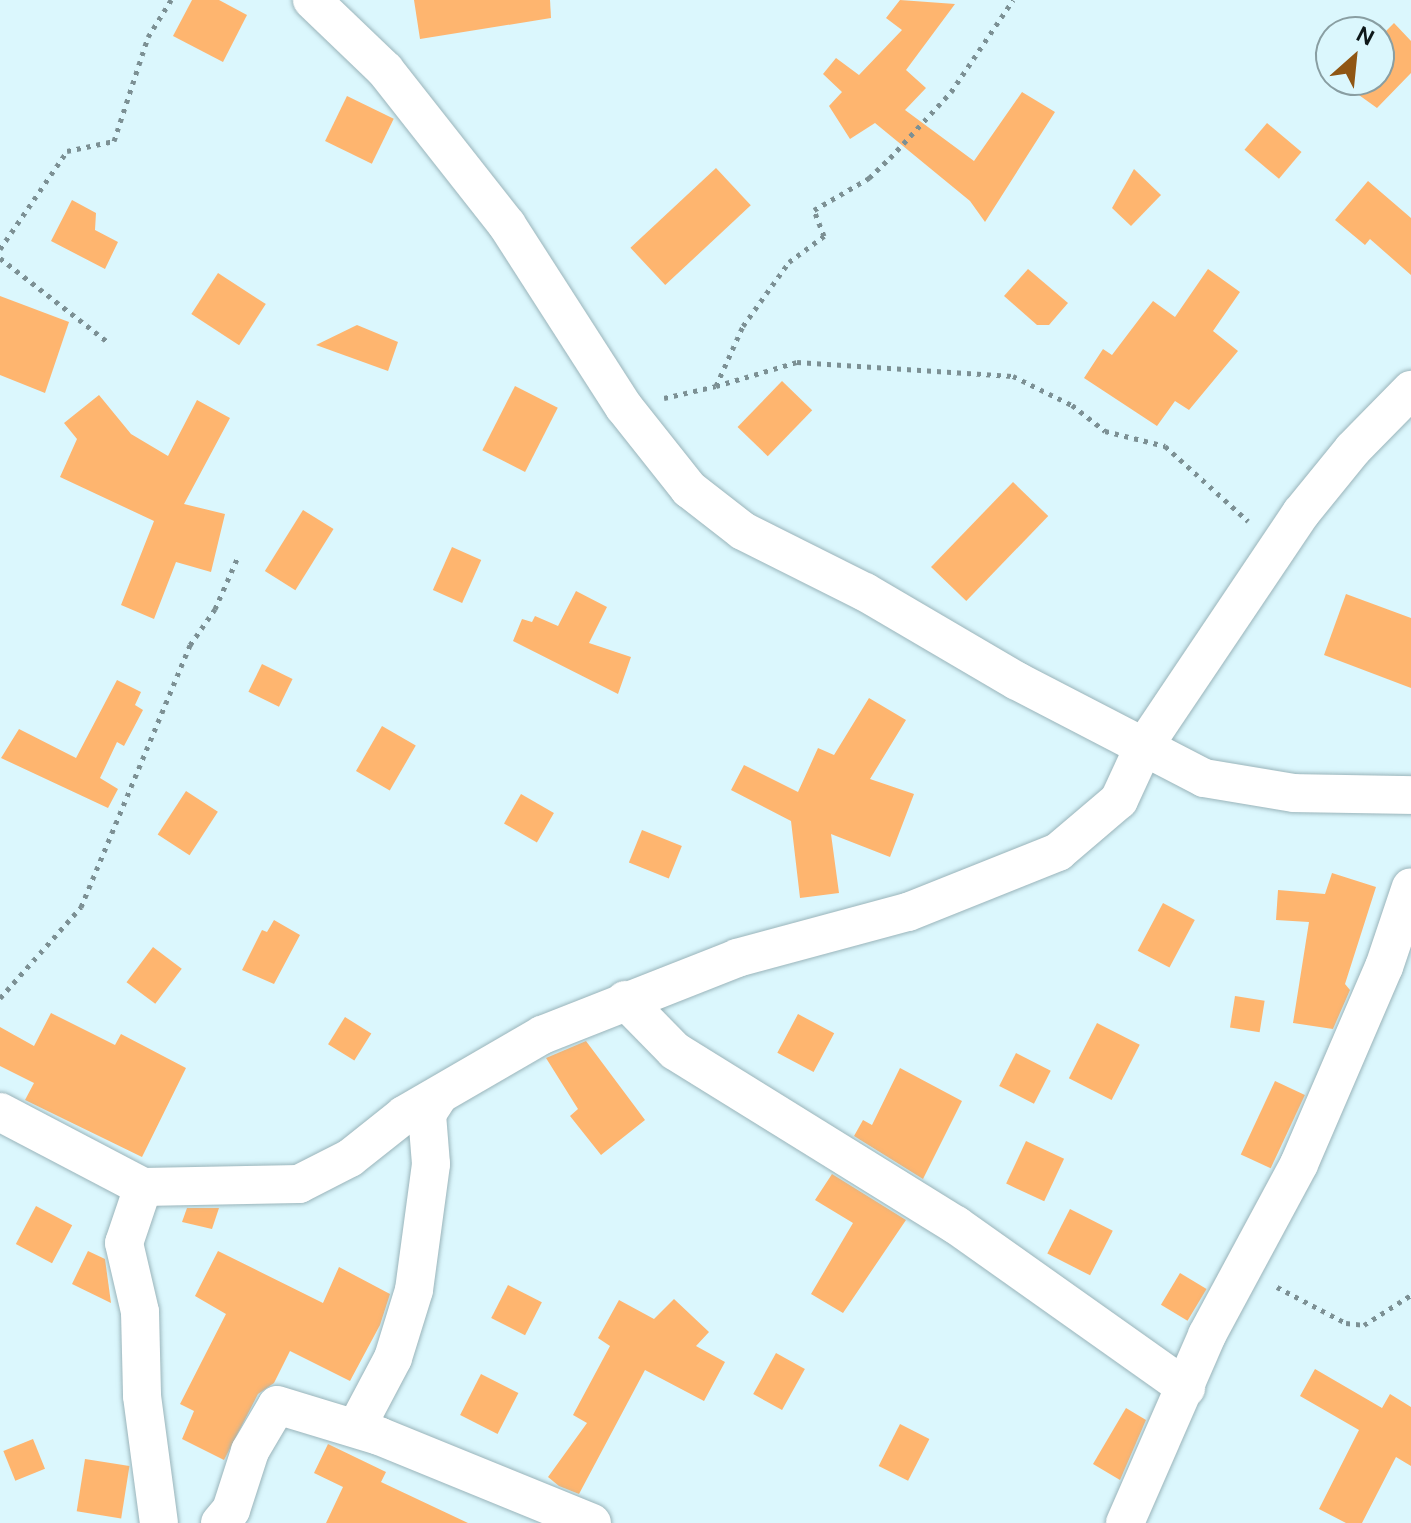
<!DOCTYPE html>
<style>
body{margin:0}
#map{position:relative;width:1411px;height:1523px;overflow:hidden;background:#dbf7fd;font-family:"DM Sans",sans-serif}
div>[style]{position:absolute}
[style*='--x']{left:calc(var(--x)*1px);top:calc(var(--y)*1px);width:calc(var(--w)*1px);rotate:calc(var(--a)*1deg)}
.building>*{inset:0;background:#feb56f;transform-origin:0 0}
.path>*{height:5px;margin-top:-2.5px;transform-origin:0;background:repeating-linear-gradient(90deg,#7c9094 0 4px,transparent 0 10px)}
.roads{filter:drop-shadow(0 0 2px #9ab4ba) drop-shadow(0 0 2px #9ab4ba)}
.street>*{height:38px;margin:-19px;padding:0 19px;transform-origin:19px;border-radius:19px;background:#fff}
span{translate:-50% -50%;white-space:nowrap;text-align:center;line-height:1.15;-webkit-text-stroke:7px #dbf7fd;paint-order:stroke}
.north{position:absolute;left:1315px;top:16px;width:80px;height:80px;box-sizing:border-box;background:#dbf7fd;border:2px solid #899ea2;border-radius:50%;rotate:27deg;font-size:22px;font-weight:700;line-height:32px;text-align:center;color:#0e181a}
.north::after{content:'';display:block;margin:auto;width:28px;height:36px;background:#905613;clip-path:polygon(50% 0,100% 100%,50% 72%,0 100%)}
</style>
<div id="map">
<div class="building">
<i style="clip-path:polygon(192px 0,219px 0,247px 15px,223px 62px,173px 36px)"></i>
<i style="clip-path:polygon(414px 0,550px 0,551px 18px,420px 39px)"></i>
<i style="clip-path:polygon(900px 0,955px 4px,906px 70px,926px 88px,905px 110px,974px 161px,1022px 92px,1055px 112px,985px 222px,970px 201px,875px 123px,850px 139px,829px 106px,842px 92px,823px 74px,836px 58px,859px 75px,902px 30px,886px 18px)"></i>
<i style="clip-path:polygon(1394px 23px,1411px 41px,1411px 73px,1377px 108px,1338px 80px,1379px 80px,1379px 38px)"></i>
<i style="left:347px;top:96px;width:52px;height:50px;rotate:26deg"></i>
<i style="left:1267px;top:123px;width:45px;height:35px;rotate:40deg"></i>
<i style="left:716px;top:168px;width:51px;height:117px;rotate:47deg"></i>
<i style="clip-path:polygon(1134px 169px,1161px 195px,1131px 226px,1112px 208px)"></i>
<i style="clip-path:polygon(1368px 181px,1411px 218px,1411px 275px,1370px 239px,1365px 245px,1335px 220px)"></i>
<i style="clip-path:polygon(72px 200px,96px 213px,95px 230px,118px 242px,105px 269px,51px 241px)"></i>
<i style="clip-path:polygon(1028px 269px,1068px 303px,1049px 325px,1037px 325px,1004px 296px)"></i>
<i style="clip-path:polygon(1208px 269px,1240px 292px,1213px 331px,1238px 351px,1189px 410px,1175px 401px,1157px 426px,1084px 378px,1103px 349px,1112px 355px,1153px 301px,1175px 317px)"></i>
<i style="left:218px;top:273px;width:57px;height:49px;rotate:33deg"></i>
<i style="clip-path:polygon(0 296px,69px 322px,45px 393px,0 375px)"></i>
<i style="clip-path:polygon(357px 325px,398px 342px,388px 371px,316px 345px)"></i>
<i style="left:782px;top:381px;width:42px;height:64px;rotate:44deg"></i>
<i style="left:515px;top:386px;width:48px;height:72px;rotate:27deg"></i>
<i style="clip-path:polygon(99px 395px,131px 434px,168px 456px,197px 400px,230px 418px,184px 504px,225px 514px,211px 572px,176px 562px,154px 619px,121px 605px,154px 521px,60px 477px,77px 439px,64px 423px)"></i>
<i style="left:1013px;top:482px;width:49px;height:118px;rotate:44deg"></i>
<i style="left:303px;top:510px;width:36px;height:72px;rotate:32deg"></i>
<i style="left:452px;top:547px;width:32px;height:47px;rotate:24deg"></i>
<i style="clip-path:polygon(576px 591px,607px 607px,589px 643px,631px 657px,618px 694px,513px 641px,522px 619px,532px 622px,535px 616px,558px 626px)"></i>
<i style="clip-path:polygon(1346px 594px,1411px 618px,1411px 688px,1324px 655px)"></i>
<i style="left:262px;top:664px;width:34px;height:31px;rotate:26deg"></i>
<i style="clip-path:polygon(117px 680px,141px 692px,135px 705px,143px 710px,124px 746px,117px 742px,100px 778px,118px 789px,108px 808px,1px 758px,19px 729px,76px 758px)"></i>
<i style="clip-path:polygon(869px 698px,906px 720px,870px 779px,914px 794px,890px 857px,831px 834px,839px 893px,800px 898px,791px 821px,731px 790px,744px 765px,798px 792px,818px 748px,834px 755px)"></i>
<i style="left:382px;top:726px;width:39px;height:52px;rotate:30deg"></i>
<i style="left:186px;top:791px;width:38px;height:52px;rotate:33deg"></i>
<i style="left:521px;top:794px;width:38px;height:34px;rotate:30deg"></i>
<i style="left:642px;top:830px;width:43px;height:35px;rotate:22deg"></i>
<i style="clip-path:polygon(1332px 873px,1376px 887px,1345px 984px,1350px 990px,1333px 1029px,1293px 1023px,1309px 922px,1276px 920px,1278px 890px,1325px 894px)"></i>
<i style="left:1163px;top:903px;width:36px;height:54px;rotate:28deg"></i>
<i style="clip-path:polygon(274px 920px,300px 935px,274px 984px,242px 970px,262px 930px,267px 932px)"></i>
<i style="left:153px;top:947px;width:36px;height:44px;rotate:37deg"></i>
<i style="left:1235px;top:996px;width:30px;height:32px;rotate:9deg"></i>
<i style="clip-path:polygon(51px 1013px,115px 1045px,121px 1034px,186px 1068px,142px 1157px,25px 1100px,34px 1083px,0 1066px,0 1027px,34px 1046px)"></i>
<i style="left:798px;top:1014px;width:41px;height:44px;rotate:28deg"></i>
<i style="left:345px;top:1017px;width:31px;height:32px;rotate:32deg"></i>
<i style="left:1097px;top:1023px;width:48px;height:62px;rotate:27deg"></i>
<i style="clip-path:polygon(586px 1041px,645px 1120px,601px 1155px,570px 1116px,578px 1109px,546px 1058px)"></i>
<i style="left:1016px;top:1053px;width:39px;height:37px;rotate:27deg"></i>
<i style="clip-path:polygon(900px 1068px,962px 1101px,923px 1179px,854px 1136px,863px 1120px,872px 1125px)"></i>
<i style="left:1275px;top:1081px;width:33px;height:81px;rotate:25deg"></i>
<i style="left:1026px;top:1141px;width:42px;height:47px;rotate:25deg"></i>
<i style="clip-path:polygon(832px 1174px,906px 1220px,843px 1313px,811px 1294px,853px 1223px,815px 1200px)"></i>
<i style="left:36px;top:1206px;width:41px;height:43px;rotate:28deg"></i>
<i style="clip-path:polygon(187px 1208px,219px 1208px,212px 1229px,182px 1222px)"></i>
<i style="left:1070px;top:1209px;width:48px;height:50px;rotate:27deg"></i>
<i style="clip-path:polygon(88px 1251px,105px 1259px,111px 1303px,72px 1284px)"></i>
<i style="clip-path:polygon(218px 1251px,323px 1303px,339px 1267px,390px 1294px,380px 1325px,350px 1381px,290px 1351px,274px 1383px,258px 1394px,224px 1460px,182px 1439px,194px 1411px,180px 1404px,226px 1314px,195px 1296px)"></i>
<i style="left:1180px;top:1273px;width:31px;height:37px;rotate:31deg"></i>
<i style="left:508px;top:1285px;width:38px;height:37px;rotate:27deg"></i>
<i style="clip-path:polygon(674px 1299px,709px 1332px,696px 1346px,725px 1362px,704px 1401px,645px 1370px,579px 1494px,559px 1486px,548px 1477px,587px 1423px,573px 1415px,610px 1346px,598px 1338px,619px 1300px,654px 1319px)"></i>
<i style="left:776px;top:1353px;width:33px;height:47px;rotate:29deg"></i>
<i style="clip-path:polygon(1315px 1369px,1382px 1408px,1390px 1394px,1411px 1407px,1411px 1466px,1396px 1457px,1362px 1523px,1346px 1523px,1319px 1509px,1359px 1430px,1300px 1396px)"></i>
<i style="left:481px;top:1374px;width:42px;height:46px;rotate:27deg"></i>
<i style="clip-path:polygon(1126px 1408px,1146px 1420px,1120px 1480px,1093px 1464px)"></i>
<i style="left:900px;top:1424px;width:33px;height:47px;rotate:27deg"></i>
<i style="left:33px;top:1439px;width:32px;height:32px;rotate:68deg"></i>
<i style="clip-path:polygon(328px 1444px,386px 1472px,381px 1482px,468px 1523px,326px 1523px,343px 1487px,314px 1473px)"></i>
<i style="left:85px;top:1459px;width:45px;height:53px;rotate:9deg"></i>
</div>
<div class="path">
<i style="--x:0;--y:249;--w:119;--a:-55.6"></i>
<i style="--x:67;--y:151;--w:48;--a:-12"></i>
<i style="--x:114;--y:141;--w:109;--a:-71.9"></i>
<i style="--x:148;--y:37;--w:44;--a:-58.1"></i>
<i style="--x:0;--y:258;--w:137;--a:37.9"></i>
<i style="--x:716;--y:386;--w:84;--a:-16.5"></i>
<i style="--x:797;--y:362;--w:216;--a:3.7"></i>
<i style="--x:1013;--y:376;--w:66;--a:26.2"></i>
<i style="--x:1072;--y:405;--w:42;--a:38.2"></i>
<i style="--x:1105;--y:431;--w:62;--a:14"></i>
<i style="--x:1165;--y:446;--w:112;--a:42.1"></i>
<i style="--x:664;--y:398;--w:53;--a:-13"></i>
<i style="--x:716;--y:386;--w:66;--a:-65.8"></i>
<i style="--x:743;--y:326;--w:79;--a:-54.3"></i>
<i style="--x:789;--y:262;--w:44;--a:-36.6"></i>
<i style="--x:824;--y:236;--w:28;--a:-111"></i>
<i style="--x:814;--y:210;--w:64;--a:-30.2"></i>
<i style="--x:869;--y:178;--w:29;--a:-44"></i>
<i style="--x:890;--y:158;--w:90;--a:-47.3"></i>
<i style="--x:951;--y:92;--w:111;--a:-56"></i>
<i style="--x:0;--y:998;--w:122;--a:-48.3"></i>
<i style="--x:81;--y:907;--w:284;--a:-67.4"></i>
<i style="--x:190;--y:645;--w:44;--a:-55.2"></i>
<i style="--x:215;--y:609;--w:55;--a:-66.3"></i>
<i style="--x:1277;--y:1287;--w:78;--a:27.6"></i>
<i style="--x:1346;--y:1323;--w:18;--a:6"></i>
<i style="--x:1364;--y:1325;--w:56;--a:-32.6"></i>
</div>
<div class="roads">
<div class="street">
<i style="--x:312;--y:0;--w:101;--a:43.8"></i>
<i style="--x:385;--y:70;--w:197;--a:51.8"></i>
<i style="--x:507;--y:225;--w:216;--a:57.3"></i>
<i style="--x:624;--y:407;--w:105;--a:51.6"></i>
<i style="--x:689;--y:489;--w:68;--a:37.9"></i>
<i style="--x:743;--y:531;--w:136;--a:26.6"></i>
<i style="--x:865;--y:592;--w:176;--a:30.4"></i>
<i style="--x:1017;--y:681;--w:211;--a:27.4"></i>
<i style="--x:1204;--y:778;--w:91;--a:9.5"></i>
<i style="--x:1294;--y:793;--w:117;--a:1"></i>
<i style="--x:625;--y:1000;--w:71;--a:45.6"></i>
<i style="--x:675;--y:1051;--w:331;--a:31.8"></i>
<i style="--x:956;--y:1225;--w:282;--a:35.3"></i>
<i style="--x:0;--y:1112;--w:161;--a:27.7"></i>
<i style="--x:143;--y:1187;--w:156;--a:-1.1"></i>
<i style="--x:299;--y:1184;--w:57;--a:-27"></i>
<i style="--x:350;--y:1158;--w:69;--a:-38.5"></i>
<i style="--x:404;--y:1115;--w:160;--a:-30.1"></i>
<i style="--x:542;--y:1035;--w:210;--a:-21.5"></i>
<i style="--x:737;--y:958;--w:177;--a:-15.1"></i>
<i style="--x:908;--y:912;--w:162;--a:-21.8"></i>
<i style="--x:1058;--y:852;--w:80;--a:-40.4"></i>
<i style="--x:1119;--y:800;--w:57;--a:-65.2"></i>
<i style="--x:1143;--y:748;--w:283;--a:-56.1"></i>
<i style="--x:1301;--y:513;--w:82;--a:-50.9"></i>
<i style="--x:1353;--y:449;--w:83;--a:-45.5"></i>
<i style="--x:143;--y:1187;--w:59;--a:108.7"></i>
<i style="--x:124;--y:1243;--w:71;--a:76.9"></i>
<i style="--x:140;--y:1312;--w:84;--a:88.6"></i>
<i style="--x:142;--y:1396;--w:128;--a:82.4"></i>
<i style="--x:356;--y:1428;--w:79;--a:-62.1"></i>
<i style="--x:393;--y:1358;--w:71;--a:-72.8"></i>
<i style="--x:414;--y:1290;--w:127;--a:-82.3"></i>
<i style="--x:431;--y:1164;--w:50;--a:-94.6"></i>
<i style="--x:427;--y:1114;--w:20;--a:-57"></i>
<i style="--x:220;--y:1523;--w:17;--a:-50"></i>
<i style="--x:231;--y:1510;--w:62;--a:-72.1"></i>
<i style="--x:250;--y:1451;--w:53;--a:-59.6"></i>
<i style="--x:277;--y:1405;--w:107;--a:16.9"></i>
<i style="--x:379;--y:1436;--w:230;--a:22.2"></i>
<i style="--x:1125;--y:1523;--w:205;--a:-66.4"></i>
<i style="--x:1207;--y:1335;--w:194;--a:-61.7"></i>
<i style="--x:1299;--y:1164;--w:215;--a:-66.7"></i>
<i style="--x:1384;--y:967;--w:84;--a:-71.4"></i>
</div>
</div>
<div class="north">N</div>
</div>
